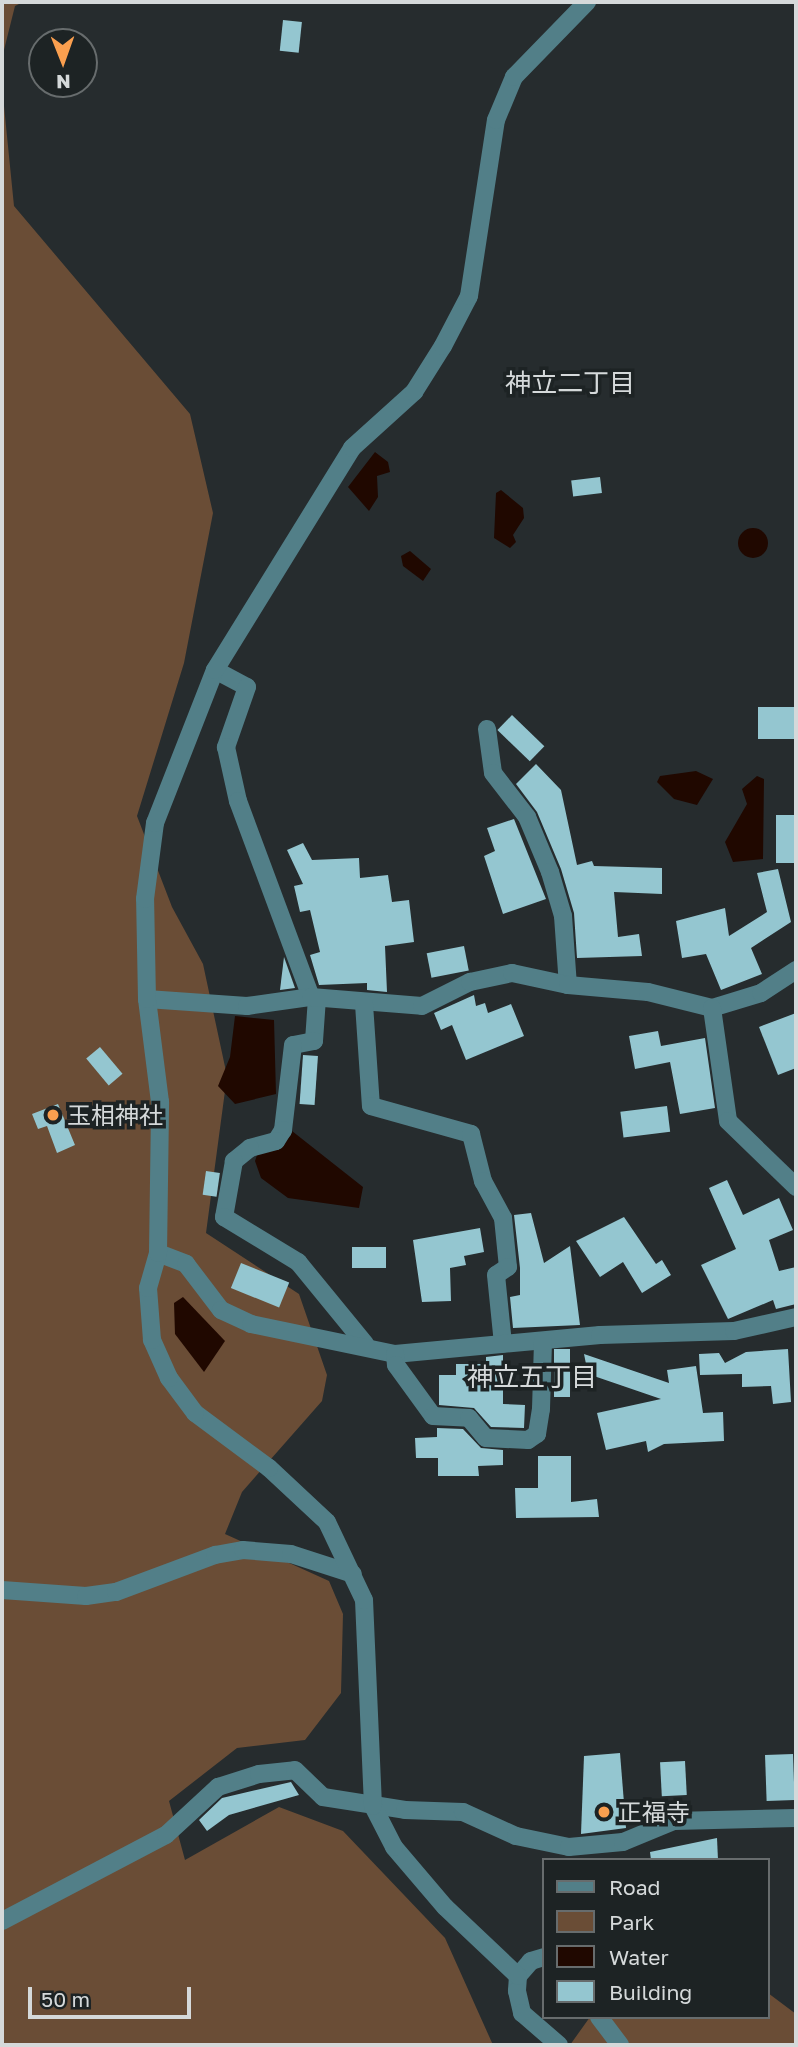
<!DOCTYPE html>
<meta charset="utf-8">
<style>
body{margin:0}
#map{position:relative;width:798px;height:2047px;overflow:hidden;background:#262c2e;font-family:"Golos Text","Noto Sans JP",sans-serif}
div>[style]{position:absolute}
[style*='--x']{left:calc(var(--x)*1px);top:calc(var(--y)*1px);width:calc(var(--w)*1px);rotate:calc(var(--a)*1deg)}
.green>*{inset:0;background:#6a4d36}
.water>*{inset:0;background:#200800}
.round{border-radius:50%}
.building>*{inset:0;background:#94c6d0;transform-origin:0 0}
.minor>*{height:18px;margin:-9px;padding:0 9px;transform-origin:9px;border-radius:9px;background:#527f88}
.dots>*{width:19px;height:19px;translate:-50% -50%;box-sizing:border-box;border:4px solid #1d2324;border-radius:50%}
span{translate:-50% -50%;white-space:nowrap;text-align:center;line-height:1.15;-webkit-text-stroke:7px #1d2324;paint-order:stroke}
.poi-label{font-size:24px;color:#d5d9da}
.left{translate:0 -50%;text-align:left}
.neighbourhood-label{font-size:26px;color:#d5d9da}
.frame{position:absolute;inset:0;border:4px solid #d5d9da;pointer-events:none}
.legend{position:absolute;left:542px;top:1858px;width:228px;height:161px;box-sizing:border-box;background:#1d2324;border:2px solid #676c6d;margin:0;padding:9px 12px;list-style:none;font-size:21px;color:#d5d9da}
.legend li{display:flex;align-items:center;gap:14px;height:35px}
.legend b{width:35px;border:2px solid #676c6d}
.north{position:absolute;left:28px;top:28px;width:70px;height:70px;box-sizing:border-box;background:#1d2324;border:2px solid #676c6d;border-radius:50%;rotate:179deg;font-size:19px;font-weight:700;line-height:28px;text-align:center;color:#d5d9da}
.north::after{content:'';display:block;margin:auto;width:24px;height:32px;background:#fa9f4f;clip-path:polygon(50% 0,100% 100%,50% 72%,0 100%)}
.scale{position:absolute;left:28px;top:1987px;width:163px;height:32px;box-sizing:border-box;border:4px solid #d5d9da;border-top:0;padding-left:9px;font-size:21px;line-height:24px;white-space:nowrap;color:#d5d9da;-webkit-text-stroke:5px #1d2324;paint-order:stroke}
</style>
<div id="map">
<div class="green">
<i style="clip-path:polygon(2px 2px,23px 2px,15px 6px,2px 58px)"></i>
<i style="clip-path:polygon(2px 86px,14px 206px,190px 414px,213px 513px,184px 663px,137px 816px,172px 907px,203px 964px,227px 1076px,206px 1233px,299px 1294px,327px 1375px,322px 1401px,242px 1492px,225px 1534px,329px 1581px,343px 1614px,341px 1693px,305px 1740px,237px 1748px,169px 1801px,185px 1860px,279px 1807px,343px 1831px,445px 1938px,493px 2045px,2px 2045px)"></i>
<i style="clip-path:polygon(768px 1993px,796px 2014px,796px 2045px,570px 2045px,590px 2017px,768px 2017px)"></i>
</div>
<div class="water">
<i style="clip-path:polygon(375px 452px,388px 462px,390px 472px,377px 476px,378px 497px,369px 511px,348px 487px)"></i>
<i style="clip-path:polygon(501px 490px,523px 508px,524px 518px,513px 535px,516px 542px,510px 548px,494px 538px,496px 493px)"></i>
<i class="round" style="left:738px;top:528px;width:30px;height:30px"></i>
<i style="clip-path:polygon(410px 551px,431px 569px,423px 581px,403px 566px,401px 556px)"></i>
<i style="clip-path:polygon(696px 771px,713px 779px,697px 805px,674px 799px,657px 782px,660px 776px)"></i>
<i style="clip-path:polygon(757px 776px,764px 779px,763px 859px,733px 862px,725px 842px,747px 804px,742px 789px)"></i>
<i style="clip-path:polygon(235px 1016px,274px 1020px,276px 1094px,235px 1104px,218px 1086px,230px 1057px)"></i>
<i style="clip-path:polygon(292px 1131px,363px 1187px,359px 1208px,288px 1198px,261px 1178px,255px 1161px,258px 1152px,285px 1142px)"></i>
<i style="clip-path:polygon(183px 1297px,225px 1341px,204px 1372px,175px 1334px,174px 1303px)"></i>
</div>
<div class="building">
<i style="left:283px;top:20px;width:19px;height:31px;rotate:6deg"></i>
<i style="left:600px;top:477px;width:16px;height:29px;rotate:83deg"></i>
<i style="left:796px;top:707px;width:32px;height:38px;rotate:90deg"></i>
<i style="left:512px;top:715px;width:45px;height:21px;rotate:44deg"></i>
<i style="clip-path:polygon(536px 764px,561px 790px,577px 865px,592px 861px,594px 866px,662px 868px,662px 894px,614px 892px,618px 937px,639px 934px,642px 956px,577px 958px,574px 913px,561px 869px,537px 812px,516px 784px)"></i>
<i style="left:776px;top:815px;width:20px;height:48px"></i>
<i style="clip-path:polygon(514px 819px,546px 899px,503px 914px,484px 856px,495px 851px,487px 828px)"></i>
<i style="clip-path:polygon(303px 843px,312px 860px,359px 858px,360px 878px,388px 875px,392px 902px,409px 900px,414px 942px,385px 946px,387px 992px,367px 990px,367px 983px,319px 985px,310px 955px,320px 952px,310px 910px,300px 912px,294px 886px,303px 884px,287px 850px)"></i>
<i style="clip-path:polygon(778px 869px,791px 922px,751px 948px,762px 974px,721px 990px,706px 954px,682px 958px,676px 921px,725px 908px,729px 936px,767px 912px,757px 873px)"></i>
<i style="left:464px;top:946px;width:25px;height:38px;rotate:79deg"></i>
<i style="clip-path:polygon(284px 957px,295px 988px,280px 990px)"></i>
<i style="clip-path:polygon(474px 995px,476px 1006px,485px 1003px,488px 1013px,511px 1004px,524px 1036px,466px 1060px,452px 1025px,441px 1030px,434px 1013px)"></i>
<i style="clip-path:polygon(796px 1013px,796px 1068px,778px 1075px,759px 1027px)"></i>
<i style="clip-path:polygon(658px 1031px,661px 1046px,705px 1038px,715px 1108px,680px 1114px,670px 1062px,635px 1069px,629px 1036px)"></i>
<i style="left:100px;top:1047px;width:35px;height:18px;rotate:50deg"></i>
<i style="left:303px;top:1055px;width:15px;height:49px;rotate:4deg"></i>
<i style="clip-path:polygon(58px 1104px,75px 1145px,57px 1153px,47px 1126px,38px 1129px,32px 1114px)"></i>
<i style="left:667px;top:1106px;width:26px;height:47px;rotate:83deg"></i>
<i style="left:206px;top:1171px;width:14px;height:24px;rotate:8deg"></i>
<i style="clip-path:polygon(727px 1180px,743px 1215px,779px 1198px,793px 1230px,769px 1240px,779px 1271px,796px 1267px,796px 1304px,776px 1309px,773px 1300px,728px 1319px,701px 1265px,736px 1249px,709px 1188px)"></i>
<i style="clip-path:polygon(531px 1213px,544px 1263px,570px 1246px,580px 1325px,513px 1328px,510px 1297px,520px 1295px,520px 1268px,514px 1215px)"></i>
<i style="clip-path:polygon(624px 1217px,656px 1264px,662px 1260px,671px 1275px,642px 1293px,623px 1262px,600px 1277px,576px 1241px)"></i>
<i style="clip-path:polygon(480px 1228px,484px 1252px,464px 1256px,466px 1265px,450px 1268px,451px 1301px,422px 1302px,413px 1240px)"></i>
<i style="left:386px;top:1247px;width:21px;height:34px;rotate:90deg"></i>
<i style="left:241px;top:1263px;width:52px;height:27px;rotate:22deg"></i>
<i style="left:570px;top:1349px;width:48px;height:16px;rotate:90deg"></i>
<i style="clip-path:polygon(788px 1349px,791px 1402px,773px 1404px,771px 1386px,742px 1387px,742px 1374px,700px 1375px,699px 1354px,719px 1353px,725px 1363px,746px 1352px)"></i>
<i style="clip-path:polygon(584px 1354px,669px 1383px,667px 1370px,696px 1366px,703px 1413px,723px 1412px,724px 1441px,664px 1444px,648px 1452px,646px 1441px,606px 1450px,597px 1413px,661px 1399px,588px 1374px)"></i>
<i style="clip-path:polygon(503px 1355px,503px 1404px,525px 1405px,524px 1428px,491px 1427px,474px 1408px,439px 1405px,439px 1375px,456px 1375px,456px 1364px,486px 1364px,486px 1357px)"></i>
<i style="clip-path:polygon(437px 1428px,463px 1429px,481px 1448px,503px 1450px,503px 1465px,478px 1466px,479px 1476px,438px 1476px,438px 1458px,416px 1458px,415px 1438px,437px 1437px)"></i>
<i style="clip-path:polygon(538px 1456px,571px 1456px,571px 1502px,597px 1499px,599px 1517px,516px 1518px,515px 1488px,538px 1488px)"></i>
<i style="clip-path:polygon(620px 1753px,626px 1828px,581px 1834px,584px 1756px)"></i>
<i style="left:793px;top:1754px;width:46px;height:28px;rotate:88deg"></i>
<i style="left:685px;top:1761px;width:34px;height:25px;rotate:87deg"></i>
<i style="clip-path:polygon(291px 1782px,299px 1795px,229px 1815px,207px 1831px,199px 1820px,222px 1798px)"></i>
<i style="clip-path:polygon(717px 1838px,718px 1860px,651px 1860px,650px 1852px)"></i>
</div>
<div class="minor">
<i style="--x:215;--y:670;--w:36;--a:28"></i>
<i style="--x:247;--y:687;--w:64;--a:109.3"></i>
<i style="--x:226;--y:747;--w:55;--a:77.5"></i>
<i style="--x:238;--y:801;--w:209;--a:69.6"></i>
<i style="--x:487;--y:729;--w:44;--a:82.2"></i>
<i style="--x:493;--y:773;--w:56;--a:52.3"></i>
<i style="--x:527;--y:817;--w:60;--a:67.3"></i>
<i style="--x:550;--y:872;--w:46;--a:73.5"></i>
<i style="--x:563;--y:916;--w:69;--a:85.9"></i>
<i style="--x:317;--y:998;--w:43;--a:94"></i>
<i style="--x:314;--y:1041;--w:21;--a:169"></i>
<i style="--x:293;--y:1045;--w:86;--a:96.7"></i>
<i style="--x:283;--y:1130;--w:13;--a:122"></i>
<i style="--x:276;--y:1141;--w:27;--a:165"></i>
<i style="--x:250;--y:1148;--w:21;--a:141"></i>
<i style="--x:234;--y:1161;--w:57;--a:100.1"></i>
<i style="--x:224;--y:1217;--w:87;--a:31.3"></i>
<i style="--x:298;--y:1262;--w:106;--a:50.7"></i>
<i style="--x:147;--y:999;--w:100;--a:4"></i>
<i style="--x:247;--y:1006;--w:65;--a:-8"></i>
<i style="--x:311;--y:997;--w:111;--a:4.6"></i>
<i style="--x:422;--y:1006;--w:54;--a:-26.6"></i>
<i style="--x:470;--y:982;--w:43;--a:-12.1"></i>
<i style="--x:512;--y:973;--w:57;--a:12.1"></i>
<i style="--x:568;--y:985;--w:80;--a:5"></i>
<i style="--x:648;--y:992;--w:66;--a:14"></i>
<i style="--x:712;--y:1008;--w:51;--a:-17"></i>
<i style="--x:761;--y:993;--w:42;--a:-33.3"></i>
<i style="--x:364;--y:1004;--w:102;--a:86.1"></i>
<i style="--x:371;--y:1106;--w:104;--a:15.6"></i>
<i style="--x:471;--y:1134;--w:49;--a:75.7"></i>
<i style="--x:483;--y:1181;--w:42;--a:61.6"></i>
<i style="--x:503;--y:1218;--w:49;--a:84.2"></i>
<i style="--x:508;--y:1267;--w:14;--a:146"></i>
<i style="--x:496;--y:1275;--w:69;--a:84.2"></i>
<i style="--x:712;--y:1008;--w:114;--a:81.9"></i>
<i style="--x:728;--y:1121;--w:95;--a:44.1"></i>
<i style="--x:158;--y:1253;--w:30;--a:21"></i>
<i style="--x:186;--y:1264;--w:58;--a:52.7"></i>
<i style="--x:221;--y:1310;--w:33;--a:25"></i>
<i style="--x:251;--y:1324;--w:147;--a:11.8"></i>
<i style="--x:395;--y:1354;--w:206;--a:-5.3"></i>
<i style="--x:600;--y:1335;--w:134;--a:-1.7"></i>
<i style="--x:734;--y:1331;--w:64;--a:-12.7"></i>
<i style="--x:395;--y:1354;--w:11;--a:85"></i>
<i style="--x:396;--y:1365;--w:63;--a:54"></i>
<i style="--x:433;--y:1416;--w:36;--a:3"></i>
<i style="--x:469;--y:1418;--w:26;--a:50"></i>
<i style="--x:486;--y:1438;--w:42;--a:2.7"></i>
<i style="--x:528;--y:1440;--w:11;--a:-34"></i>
<i style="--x:537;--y:1434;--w:25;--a:-81"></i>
<i style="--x:541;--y:1409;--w:68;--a:-88.3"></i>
<i style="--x:2;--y:1590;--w:84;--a:4.1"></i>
<i style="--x:86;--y:1596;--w:30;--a:-8"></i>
<i style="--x:116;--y:1592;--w:106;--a:-20.5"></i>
<i style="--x:215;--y:1555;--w:28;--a:-10"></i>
<i style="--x:243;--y:1550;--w:48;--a:4.8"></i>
<i style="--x:291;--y:1554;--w:65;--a:17.9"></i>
<i style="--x:2;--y:1921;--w:185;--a:-27.7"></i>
<i style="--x:166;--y:1835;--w:71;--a:-42.7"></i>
<i style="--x:218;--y:1787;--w:43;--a:-17.6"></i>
<i style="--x:259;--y:1774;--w:36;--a:-6"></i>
<i style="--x:295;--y:1770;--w:39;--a:44"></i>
<i style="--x:323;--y:1797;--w:83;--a:9"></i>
<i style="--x:405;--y:1810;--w:58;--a:2"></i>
<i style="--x:463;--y:1812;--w:58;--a:24.4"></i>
<i style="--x:516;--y:1836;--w:54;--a:11.7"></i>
<i style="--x:569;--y:1847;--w:54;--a:-5.3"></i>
<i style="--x:623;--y:1842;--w:55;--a:-22.4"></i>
<i style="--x:674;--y:1821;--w:122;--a:-1.4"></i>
<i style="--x:544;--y:1957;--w:14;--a:163"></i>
<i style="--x:531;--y:1961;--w:20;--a:131"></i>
<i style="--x:518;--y:1976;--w:15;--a:94"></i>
<i style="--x:517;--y:1991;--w:23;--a:77"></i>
<i style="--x:522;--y:2013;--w:49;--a:40.9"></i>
<i style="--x:518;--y:1976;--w:100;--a:-136.6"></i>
<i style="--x:445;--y:1907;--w:79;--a:-130.4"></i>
<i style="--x:394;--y:1847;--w:46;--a:-117.1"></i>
<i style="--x:373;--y:1806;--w:206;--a:-92.5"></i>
<i style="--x:364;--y:1600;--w:86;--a:-115.4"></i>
<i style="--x:327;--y:1522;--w:79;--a:-137"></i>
<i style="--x:269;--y:1468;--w:92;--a:-143.4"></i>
<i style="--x:195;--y:1413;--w:44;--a:-126.6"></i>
<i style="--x:169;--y:1378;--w:42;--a:-114.1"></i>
<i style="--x:152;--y:1340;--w:52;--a:-94.4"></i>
<i style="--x:148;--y:1288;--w:36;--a:-74"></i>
<i style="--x:158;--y:1253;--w:151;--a:-89.2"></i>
<i style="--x:160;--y:1102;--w:104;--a:-97.2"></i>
<i style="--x:147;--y:999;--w:100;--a:-91.1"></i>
<i style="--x:145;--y:899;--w:77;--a:-82.5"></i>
<i style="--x:155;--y:823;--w:164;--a:-68.6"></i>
<i style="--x:215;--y:670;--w:261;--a:-58.3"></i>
<i style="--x:352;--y:448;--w:84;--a:-42.1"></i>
<i style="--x:414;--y:392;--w:54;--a:-57.8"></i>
<i style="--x:443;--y:346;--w:56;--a:-62.5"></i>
<i style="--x:469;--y:296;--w:178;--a:-81.3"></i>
<i style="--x:496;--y:120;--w:47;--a:-67.3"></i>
<i style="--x:514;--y:77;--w:105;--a:-45.8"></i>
<i style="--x:599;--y:2017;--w:35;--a:53"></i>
</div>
<div class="dots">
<i style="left:53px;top:1115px;background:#fa9f4f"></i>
<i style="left:604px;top:1812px;background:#fa9f4f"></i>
</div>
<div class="poi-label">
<span class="left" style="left:67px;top:1115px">玉相神社</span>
<span class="left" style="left:618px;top:1812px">正福寺</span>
</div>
<div class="neighbourhood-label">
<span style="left:570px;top:383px">神立二丁目</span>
<span style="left:532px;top:1377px">神立五丁目</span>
</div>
<div class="frame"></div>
<ul class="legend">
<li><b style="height:9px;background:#527f88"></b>Road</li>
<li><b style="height:19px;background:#6a4d36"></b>Park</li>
<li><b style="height:19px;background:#200800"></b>Water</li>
<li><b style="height:19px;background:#94c6d0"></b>Building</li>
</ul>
<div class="north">N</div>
<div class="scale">50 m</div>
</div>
